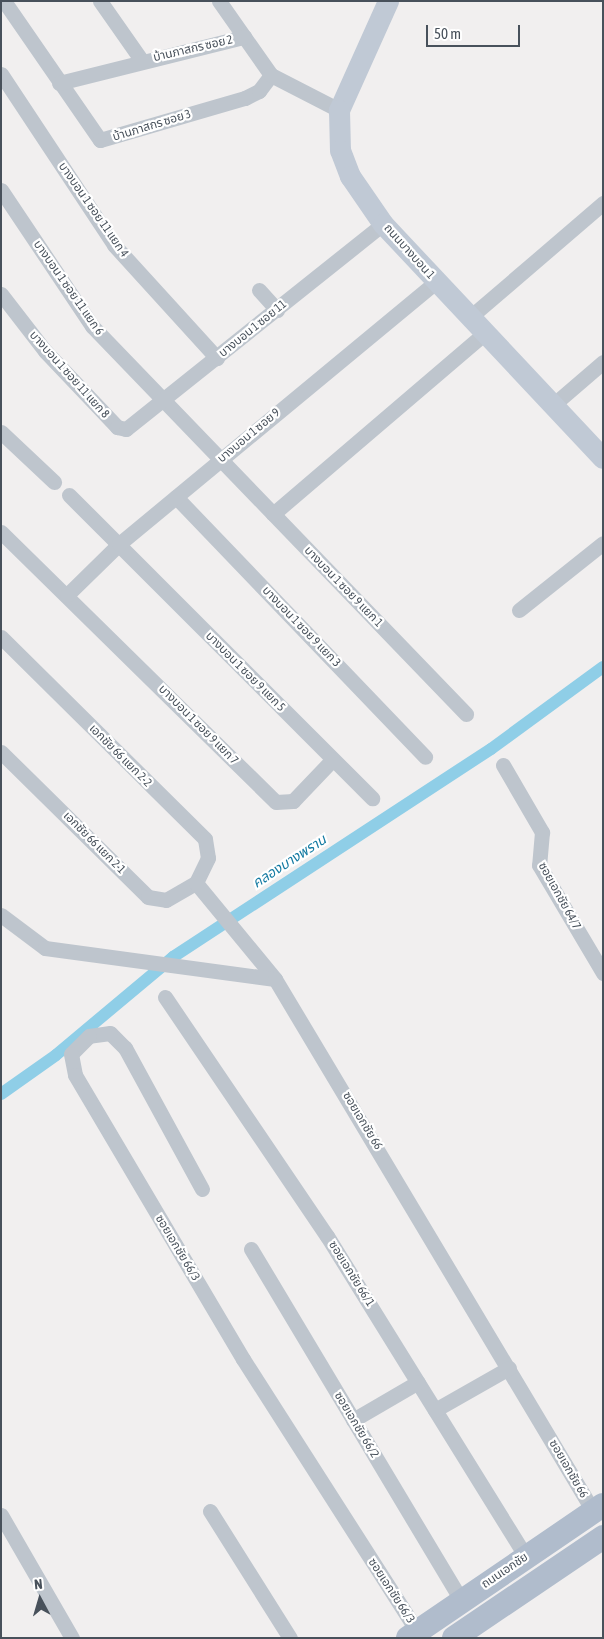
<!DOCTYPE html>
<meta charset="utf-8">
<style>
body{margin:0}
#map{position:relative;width:604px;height:1639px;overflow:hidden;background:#f1efef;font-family:"Asap Condensed","Noto Sans Thai",sans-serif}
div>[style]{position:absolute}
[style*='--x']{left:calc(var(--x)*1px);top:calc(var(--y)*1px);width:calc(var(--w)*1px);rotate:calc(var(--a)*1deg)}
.canal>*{height:12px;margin:-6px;padding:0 6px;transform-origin:6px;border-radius:6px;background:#8fcee7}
.street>*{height:15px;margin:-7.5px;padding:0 7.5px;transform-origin:7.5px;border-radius:7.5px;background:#bec5cd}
.secondary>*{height:21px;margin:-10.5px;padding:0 10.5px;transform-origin:10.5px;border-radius:10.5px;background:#c0c9d5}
.primary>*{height:24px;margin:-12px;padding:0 12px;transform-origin:12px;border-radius:12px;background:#b0bccc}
span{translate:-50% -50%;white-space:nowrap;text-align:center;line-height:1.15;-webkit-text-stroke:4.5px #fff;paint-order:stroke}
.street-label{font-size:12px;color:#48515b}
.water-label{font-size:14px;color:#147aa2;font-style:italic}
.frame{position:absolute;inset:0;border:2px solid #48515b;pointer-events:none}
.north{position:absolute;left:15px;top:1574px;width:50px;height:50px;-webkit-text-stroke:4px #fff;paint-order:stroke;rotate:354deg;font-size:14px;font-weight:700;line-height:20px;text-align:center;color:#48515b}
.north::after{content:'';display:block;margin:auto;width:18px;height:22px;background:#48515b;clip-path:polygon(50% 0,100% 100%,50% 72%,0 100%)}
.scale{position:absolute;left:426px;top:25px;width:94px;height:22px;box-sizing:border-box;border:2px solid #48515b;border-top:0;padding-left:6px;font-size:15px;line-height:18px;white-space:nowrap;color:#48515b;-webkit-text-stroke:4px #fff;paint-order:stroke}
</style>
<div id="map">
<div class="canal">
<i style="--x:1;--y:1094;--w:67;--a:-35.3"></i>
<i style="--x:56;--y:1055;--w:153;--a:-39.9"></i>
<i style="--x:173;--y:957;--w:380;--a:-33.2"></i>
<i style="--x:491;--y:749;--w:139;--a:-36.2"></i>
</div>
<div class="street">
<i style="--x:4;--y:1;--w:169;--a:55.4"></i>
<i style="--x:100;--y:140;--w:151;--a:-16.2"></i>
<i style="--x:245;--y:98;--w:16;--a:-27"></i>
<i style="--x:259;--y:91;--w:20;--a:-53"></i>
<i style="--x:100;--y:1;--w:73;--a:55"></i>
<i style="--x:219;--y:1;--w:90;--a:54.9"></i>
<i style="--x:271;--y:75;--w:76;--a:27.2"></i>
<i style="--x:1;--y:74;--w:205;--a:56.5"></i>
<i style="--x:114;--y:245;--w:153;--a:47.7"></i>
<i style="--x:59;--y:83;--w:191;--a:-14"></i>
<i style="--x:1;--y:190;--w:164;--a:56.2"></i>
<i style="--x:92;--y:326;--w:539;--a:46.05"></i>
<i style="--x:259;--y:290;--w:27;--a:48"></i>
<i style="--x:1;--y:294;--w:72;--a:52.3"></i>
<i style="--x:45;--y:351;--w:105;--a:46.5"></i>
<i style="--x:117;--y:427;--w:9;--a:13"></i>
<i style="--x:126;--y:429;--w:329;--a:-38.6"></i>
<i style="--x:469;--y:318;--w:177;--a:-40.6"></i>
<i style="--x:553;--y:405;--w:66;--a:-40.7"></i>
<i style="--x:1;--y:432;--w:73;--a:43.3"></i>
<i style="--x:69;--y:495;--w:429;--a:45"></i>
<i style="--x:176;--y:497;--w:360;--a:46.2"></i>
<i style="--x:273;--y:514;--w:279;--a:-40.5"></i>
<i style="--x:1;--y:532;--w:385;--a:44.5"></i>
<i style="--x:276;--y:802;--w:17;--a:-3"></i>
<i style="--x:293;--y:801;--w:57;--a:-46.4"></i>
<i style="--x:67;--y:595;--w:73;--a:-44.4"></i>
<i style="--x:119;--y:544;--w:411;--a:-39.6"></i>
<i style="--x:519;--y:610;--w:107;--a:-38.6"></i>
<i style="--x:1;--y:637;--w:287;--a:44.7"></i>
<i style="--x:205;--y:839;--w:19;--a:81"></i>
<i style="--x:208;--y:858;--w:28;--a:116"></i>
<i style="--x:1;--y:752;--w:206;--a:44.6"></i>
<i style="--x:148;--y:897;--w:18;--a:9"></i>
<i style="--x:166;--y:900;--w:34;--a:-30"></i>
<i style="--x:503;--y:765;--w:78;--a:59.8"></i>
<i style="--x:542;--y:832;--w:33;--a:95"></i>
<i style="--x:539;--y:865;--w:126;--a:59.3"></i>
<i style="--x:196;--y:883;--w:124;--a:50.5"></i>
<i style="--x:1;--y:915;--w:55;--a:36.9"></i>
<i style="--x:45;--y:948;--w:232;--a:7.7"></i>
<i style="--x:275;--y:979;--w:620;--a:59.13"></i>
<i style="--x:165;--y:997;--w:289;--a:55.9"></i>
<i style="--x:327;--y:1236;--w:378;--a:58.2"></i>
<i style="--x:202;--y:1189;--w:161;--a:-118.6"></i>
<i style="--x:125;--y:1048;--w:21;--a:-135"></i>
<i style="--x:110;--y:1033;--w:21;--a:172"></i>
<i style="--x:89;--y:1036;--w:25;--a:135"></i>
<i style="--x:71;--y:1054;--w:21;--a:79"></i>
<i style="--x:75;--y:1075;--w:330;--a:59.4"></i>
<i style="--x:243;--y:1359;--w:323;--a:57.4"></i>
<i style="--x:251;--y:1249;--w:409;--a:59.1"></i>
<i style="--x:435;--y:1410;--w:85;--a:-29.6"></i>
<i style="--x:353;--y:1420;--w:75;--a:-30.3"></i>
<i style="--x:210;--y:1511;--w:150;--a:57.8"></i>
<i style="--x:1;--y:1515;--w:142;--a:60"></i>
</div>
<div class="secondary">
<i style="--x:388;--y:1;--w:120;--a:114.2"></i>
<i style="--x:339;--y:110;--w:40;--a:88.6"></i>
<i style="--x:340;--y:150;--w:28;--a:69"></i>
<i style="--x:350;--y:176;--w:58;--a:55.5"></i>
<i style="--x:383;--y:224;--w:321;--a:46.8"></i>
</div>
<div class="primary">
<i style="--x:408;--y:1638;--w:236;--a:-34.3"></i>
<i style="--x:454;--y:1638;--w:180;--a:-34.1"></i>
</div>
<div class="street-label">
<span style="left:193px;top:49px;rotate:-13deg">บ้านภาสกร ซอย 2</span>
<span style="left:152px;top:126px;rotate:-17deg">บ้านภาสกร ซอย 3</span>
<span style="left:93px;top:210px;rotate:55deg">บางบอน 1 ซอย 11 แยก 4</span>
<span style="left:409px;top:252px;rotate:48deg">ถนนบางบอน 1</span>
<span style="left:68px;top:288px;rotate:55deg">บางบอน 1 ซอย 11 แยก 6</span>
<span style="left:253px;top:329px;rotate:-39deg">บางบอน 1 ซอย 11</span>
<span style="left:69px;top:375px;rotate:48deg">บางบอน 1 ซอย 11 แยก 8</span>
<span style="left:249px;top:436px;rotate:-40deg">บางบอน 1 ซอย 9</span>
<span style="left:343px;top:587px;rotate:46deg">บางบอน 1 ซอย 9 แยก 1</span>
<span style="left:301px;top:627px;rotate:46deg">บางบอน 1 ซอย 9 แยก 3</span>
<span style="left:245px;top:672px;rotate:45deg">บางบอน 1 ซอย 9 แยก 5</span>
<span style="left:198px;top:725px;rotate:45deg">บางบอน 1 ซอย 9 แยก 7</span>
<span style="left:120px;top:756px;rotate:45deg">เอกชัย 66 แยก 2-2</span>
<span style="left:94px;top:843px;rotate:45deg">เอกชัย 66 แยก 2-1</span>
<span style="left:559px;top:896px;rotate:61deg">ซอยเอกชัย 64/7</span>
<span style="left:362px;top:1121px;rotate:59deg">ซอยเอกชัย 66</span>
<span style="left:177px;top:1248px;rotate:59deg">ซอยเอกชัย 66/3</span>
<span style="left:351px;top:1274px;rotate:58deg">ซอยเอกชัย 66/1</span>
<span style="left:356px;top:1425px;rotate:59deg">ซอยเอกชัย 66/2</span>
<span style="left:568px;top:1469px;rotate:60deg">ซอยเอกชัย 66</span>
<span style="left:505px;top:1571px;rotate:-34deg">ถนนเอกชัย</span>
<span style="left:391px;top:1591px;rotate:57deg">ซอยเอกชัย 66/3</span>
</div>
<div class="water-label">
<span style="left:289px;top:861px;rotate:-33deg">คลองบางพราน</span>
</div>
<div class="frame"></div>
<div class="north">N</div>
<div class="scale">50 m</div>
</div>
